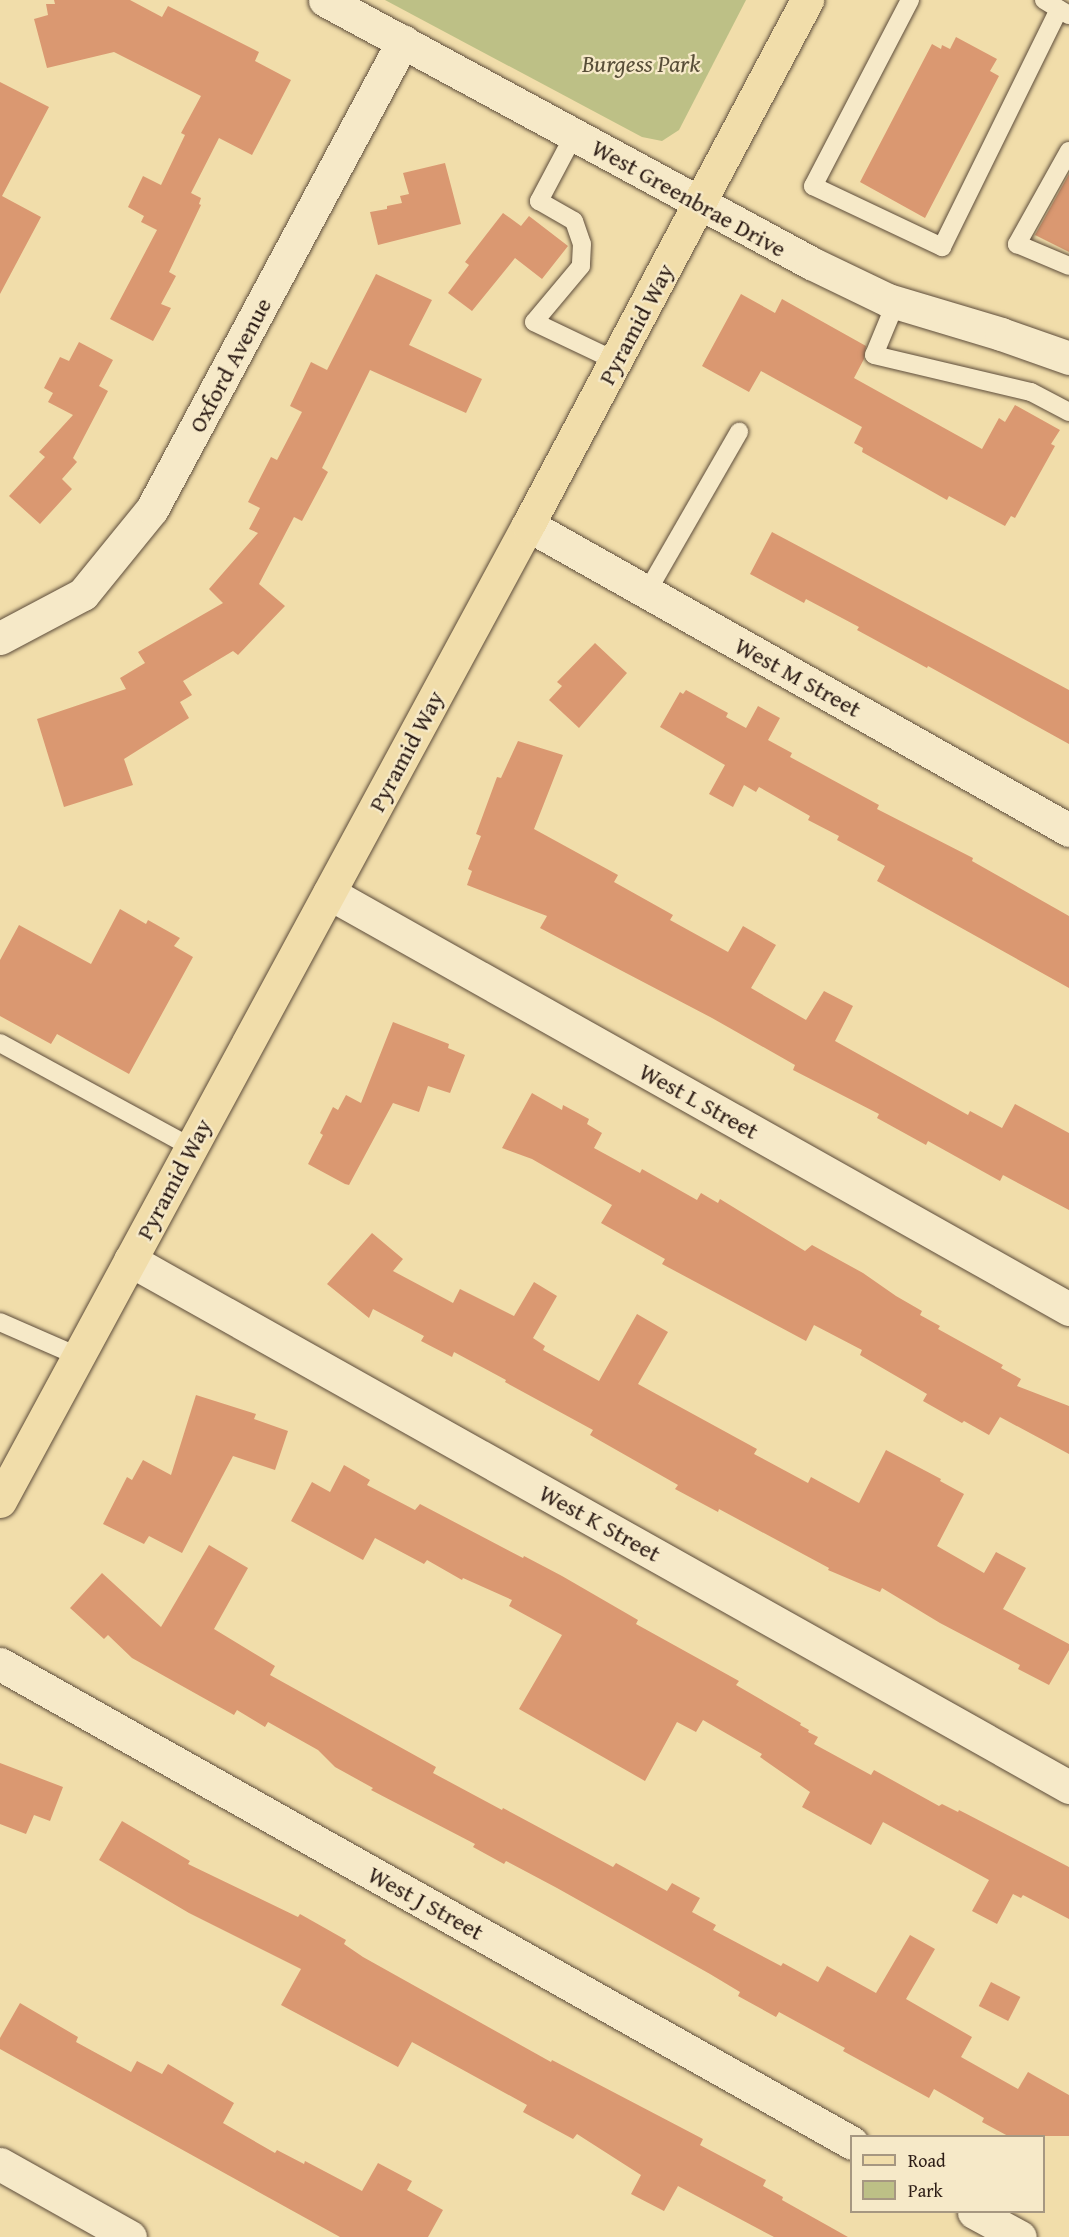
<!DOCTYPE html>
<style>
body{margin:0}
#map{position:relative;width:1069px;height:2237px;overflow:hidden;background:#f1ddaa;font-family:"Gentium Book Plus",serif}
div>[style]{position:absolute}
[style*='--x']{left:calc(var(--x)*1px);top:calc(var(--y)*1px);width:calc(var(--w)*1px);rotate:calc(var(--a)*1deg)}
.green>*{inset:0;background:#bdc086}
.building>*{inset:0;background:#da9871;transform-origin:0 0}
.roads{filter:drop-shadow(0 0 2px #5e4d3b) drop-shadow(0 0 2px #5e4d3b)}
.lane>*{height:18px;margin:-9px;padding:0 9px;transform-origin:9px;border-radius:9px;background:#f6e9c8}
.street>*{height:33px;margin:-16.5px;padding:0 16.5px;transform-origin:16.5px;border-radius:16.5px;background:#f6e9c8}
.secondary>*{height:33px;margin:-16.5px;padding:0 16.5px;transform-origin:16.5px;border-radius:16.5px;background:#f6e9c8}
.primary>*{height:33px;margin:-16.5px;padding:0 16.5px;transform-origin:16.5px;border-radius:16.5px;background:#f1ddaa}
span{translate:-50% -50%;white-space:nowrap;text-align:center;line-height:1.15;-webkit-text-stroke:4.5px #f6e9c8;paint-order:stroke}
.park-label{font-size:24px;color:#584e38;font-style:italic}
.street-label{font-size:24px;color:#2d1d16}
.legend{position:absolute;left:850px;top:2135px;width:195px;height:78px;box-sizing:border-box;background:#f6e9c8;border:2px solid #a69781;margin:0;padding:8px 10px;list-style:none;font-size:18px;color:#2d1d16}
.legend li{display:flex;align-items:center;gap:12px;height:30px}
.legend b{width:30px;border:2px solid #a69781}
</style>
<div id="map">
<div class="green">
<i style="clip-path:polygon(385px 0,746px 0,679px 130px,662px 141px,642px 137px)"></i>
</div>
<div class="building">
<i style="clip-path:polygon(54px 0,130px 0,162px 17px,168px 6px,259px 52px,255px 61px,291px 80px,252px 155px,219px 138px,191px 193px,201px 198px,199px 204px,201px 205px,169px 272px,176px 276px,161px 304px,171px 308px,153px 341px,110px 319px,157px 230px,141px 222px,144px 216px,128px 207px,143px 176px,161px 185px,185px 135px,181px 133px,201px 96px,114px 52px,47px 68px,34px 19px,48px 15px,46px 4px,55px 4px)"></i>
<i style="clip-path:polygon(956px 37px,997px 59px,990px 71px,999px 76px,925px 218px,860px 182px,932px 44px,941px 49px,942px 45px,950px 49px)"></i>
<i style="clip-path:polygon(0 82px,49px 107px,2px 196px,41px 217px,0 294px)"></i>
<i style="clip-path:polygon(445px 163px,461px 224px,378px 245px,370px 212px,387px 209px,387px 206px,402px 203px,400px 196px,409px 194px,403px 173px)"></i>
<i style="clip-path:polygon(1069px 174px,1069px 252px,1035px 235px)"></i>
<i style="clip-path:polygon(503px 213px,521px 226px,529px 216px,568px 246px,542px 279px,515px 258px,472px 311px,448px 293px,469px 265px,465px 262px)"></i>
<i style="clip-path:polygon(376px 274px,432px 300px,409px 345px,482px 379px,466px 413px,370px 370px,322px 468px,328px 472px,302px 521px,294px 517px,259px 584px,285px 606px,238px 655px,233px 651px,183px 681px,192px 695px,180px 702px,189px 718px,124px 759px,133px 785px,64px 807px,37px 719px,126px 689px,120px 678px,145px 663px,138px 652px,223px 603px,209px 589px,258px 533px,249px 529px,260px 508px,248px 502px,271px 457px,277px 460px,302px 412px,290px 406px,311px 362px,327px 370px)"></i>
<i style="clip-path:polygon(741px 294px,775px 313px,782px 299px,866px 346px,864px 359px,854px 378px,982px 449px,999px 418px,1005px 422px,1015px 405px,1060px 430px,1051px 444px,1055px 446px,1015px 518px,1011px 516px,1005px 526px,949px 496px,947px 500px,862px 452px,863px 448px,854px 443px,862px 427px,761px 371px,749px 392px,702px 366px)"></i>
<i style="clip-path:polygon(79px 342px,113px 360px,99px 386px,108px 391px,73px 458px,77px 462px,62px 479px,72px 489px,40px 524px,9px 496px,45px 457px,39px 452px,73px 415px,48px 402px,53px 393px,44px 388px,60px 357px,69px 361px)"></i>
<i style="clip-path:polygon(772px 532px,1069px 690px,1069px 744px,928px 666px,927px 668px,857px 630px,859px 627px,806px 599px,804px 603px,750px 574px)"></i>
<i style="clip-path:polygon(595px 643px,627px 673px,579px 728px,549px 700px,562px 686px,557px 682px)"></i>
<i style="clip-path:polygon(686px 690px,728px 713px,726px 717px,746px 728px,758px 706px,780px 718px,768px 740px,792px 753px,790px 757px,879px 805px,877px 809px,973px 858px,972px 861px,1069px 916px,1069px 988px,877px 881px,885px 866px,837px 840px,839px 836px,808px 820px,810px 816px,759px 787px,756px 792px,744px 785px,733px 807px,709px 794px,725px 765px,660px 727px,680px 692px,683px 694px)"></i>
<i style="clip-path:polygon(518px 741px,563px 755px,534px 829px,618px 875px,614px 882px,673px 915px,670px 920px,728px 952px,743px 926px,776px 945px,751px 988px,806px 1020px,824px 991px,853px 1006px,835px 1041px,968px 1115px,970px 1111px,1002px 1128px,1015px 1104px,1069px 1133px,1069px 1210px,1003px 1175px,1000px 1181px,928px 1141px,926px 1145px,877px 1118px,879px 1114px,793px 1070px,795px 1065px,712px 1018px,540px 928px,547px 916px,467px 885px,472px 871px,468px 869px,481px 836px,476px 834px,497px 777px,501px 778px)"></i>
<i style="clip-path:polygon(120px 909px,146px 924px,148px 920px,180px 938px,174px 946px,193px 957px,129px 1074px,57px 1034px,51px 1044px,0 1016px,0 960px,19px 925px,91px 964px)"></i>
<i style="clip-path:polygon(393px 1022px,449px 1044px,448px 1048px,465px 1055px,450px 1093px,428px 1086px,419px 1112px,393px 1103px,349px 1185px,345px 1184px,308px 1164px,323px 1135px,320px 1133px,333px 1107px,338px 1110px,346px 1095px,361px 1103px)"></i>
<i style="clip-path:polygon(532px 1093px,562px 1110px,563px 1105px,589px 1119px,587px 1124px,602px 1133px,594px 1148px,640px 1173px,642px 1169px,697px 1200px,701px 1193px,718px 1203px,720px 1199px,805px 1251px,812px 1245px,863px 1273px,896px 1296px,922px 1311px,920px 1315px,940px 1326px,938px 1329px,1003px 1365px,1001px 1368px,1021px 1379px,1017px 1386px,1069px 1406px,1069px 1454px,1000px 1417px,989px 1435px,964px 1421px,962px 1423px,923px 1401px,927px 1394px,860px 1355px,862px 1350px,814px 1325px,806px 1341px,662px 1264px,665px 1259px,601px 1223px,612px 1205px,532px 1159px,502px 1148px)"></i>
<i style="clip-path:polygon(372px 1233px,403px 1259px,393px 1271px,453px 1303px,460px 1289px,514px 1316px,534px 1282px,557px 1296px,533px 1338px,545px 1346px,543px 1350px,599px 1381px,637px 1314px,668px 1332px,638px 1384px,757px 1449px,754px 1454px,808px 1483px,811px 1477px,859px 1503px,886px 1450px,941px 1479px,940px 1481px,964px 1494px,937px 1546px,984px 1573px,996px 1552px,1026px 1568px,1003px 1609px,1069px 1644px,1069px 1650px,1049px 1685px,1018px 1669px,1020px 1665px,940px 1623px,882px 1588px,880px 1592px,828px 1570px,829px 1568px,719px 1509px,718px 1512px,675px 1489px,678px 1485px,590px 1435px,593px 1430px,505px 1382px,506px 1380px,454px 1352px,452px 1357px,421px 1341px,424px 1336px,373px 1309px,369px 1318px,327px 1284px)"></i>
<i style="clip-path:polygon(196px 1395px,256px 1414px,254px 1419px,288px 1431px,275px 1470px,233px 1456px,182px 1553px,149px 1536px,144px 1544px,103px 1524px,127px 1477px,132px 1480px,143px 1460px,171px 1475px)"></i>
<i style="clip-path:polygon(344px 1465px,370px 1480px,367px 1485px,415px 1510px,420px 1504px,523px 1558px,524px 1556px,562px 1576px,638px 1620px,636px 1624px,739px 1681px,736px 1685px,801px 1723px,800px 1725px,809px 1730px,808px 1732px,818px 1737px,814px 1744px,871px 1775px,874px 1770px,939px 1806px,942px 1804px,958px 1812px,959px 1810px,1069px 1867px,1069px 1919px,1023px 1895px,1021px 1898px,1013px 1894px,997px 1924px,972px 1911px,989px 1880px,883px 1822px,871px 1845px,802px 1807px,810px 1792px,760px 1757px,762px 1754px,703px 1720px,696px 1732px,677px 1722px,645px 1781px,519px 1709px,562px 1635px,509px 1606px,512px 1600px,463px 1578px,462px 1580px,427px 1560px,424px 1564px,375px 1538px,363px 1560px,291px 1521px,312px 1482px,330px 1492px)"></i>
<i style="clip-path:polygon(209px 1545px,248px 1568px,214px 1629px,275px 1666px,270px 1675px,436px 1767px,433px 1773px,502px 1810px,503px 1808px,613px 1867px,616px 1863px,667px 1891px,672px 1883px,700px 1898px,692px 1912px,716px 1925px,713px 1930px,781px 1966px,783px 1963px,818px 1982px,827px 1966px,876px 1993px,910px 1935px,935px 1949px,906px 1999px,972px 2037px,961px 2057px,1018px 2089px,1028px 2072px,1069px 2095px,1069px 2136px,1008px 2136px,982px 2122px,984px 2118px,934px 2089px,929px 2098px,843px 2051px,845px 2048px,779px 2012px,776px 2017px,738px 1996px,740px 1992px,710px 1974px,557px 1888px,506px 1861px,504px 1864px,473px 1847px,475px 1844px,371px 1790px,373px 1788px,335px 1767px,318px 1750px,268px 1722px,265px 1727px,237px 1710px,234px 1715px,132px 1658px,108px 1635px,104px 1639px,70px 1608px,102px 1573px,161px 1627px)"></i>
<i style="clip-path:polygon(0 1763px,63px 1787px,50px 1821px,34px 1815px,26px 1834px,0 1824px)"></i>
<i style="clip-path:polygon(122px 1821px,190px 1861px,188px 1864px,298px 1917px,300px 1914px,346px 1940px,344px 1944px,363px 1957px,551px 2062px,552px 2060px,703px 2139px,700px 2145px,766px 2180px,763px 2186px,783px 2197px,782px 2200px,848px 2237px,774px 2237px,678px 2186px,664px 2211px,631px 2194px,641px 2175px,577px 2134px,573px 2139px,523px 2112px,527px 2105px,412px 2042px,398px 2067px,281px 2005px,301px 1969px,189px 1913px,99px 1860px)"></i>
<i style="left:991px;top:1982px;width:33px;height:27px;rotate:27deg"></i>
<i style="clip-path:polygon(20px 2003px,78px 2037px,76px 2042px,131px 2072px,137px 2061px,162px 2074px,168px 2064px,234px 2103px,223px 2123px,275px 2153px,277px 2150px,304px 2164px,305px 2161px,362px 2191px,378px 2163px,412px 2181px,407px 2190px,443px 2210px,428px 2237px,340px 2237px,0 2049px,0 2038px)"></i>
</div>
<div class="roads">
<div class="lane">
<i style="--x:910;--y:0;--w:210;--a:117.5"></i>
<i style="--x:813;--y:186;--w:143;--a:25.3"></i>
<i style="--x:942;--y:247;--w:265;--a:-63.8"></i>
<i style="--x:1044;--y:0;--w:29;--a:31"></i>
<i style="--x:574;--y:135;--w:75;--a:117.9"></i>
<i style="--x:539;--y:201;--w:40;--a:29.7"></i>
<i style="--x:574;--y:221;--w:24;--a:71"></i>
<i style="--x:582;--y:244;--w:22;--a:93"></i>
<i style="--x:581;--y:266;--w:73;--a:130"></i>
<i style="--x:534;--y:322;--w:91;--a:25.4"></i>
<i style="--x:1069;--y:151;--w:107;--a:119.2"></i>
<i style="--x:1017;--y:244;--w:56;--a:22.9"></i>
<i style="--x:896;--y:302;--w:57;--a:112.5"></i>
<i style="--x:874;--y:355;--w:161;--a:13.3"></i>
<i style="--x:1031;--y:392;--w:43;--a:27.8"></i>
<i style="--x:647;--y:592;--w:185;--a:-60.1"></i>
<i style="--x:0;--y:1043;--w:217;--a:28.6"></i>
<i style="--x:0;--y:1322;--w:85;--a:23.6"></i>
</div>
<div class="street">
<i style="--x:528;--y:525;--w:621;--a:29.41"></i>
<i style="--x:0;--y:638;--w:94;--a:-27.9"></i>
<i style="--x:83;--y:594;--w:109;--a:-50.9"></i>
<i style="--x:152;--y:509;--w:531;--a:-61.79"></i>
<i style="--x:329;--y:893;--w:849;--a:29.34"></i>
<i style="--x:130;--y:1260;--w:1077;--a:29.3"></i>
<i style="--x:0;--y:1664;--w:977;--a:29.34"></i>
<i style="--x:974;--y:2212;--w:52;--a:28.5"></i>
</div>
<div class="secondary">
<i style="--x:325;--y:0;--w:553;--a:28.42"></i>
<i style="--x:811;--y:263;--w:85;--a:25.7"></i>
<i style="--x:888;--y:300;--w:118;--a:16.7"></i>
<i style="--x:1001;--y:334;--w:72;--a:19.4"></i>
<i style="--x:0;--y:2164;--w:149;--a:29.3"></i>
</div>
<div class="primary">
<i style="--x:0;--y:1501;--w:1110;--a:-61.59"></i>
<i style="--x:528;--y:525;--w:595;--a:-62.01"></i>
</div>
</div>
<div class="park-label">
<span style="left:641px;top:64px">Burgess Park</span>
</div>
<div class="street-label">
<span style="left:689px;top:198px;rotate:29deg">West Greenbrae Drive</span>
<span style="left:636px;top:324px;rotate:-62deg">Pyramid Way</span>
<span style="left:230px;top:365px;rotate:-62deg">Oxford Avenue</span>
<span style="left:798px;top:677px;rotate:29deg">West M Street</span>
<span style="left:406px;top:751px;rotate:-62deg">Pyramid Way</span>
<span style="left:699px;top:1101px;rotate:29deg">West L Street</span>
<span style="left:174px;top:1179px;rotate:-62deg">Pyramid Way</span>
<span style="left:600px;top:1523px;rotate:29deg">West K Street</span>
<span style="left:426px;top:1903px;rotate:29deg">West J Street</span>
</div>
<ul class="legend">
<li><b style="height:8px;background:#f1ddaa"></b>Road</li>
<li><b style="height:16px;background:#bdc086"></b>Park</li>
</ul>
</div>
